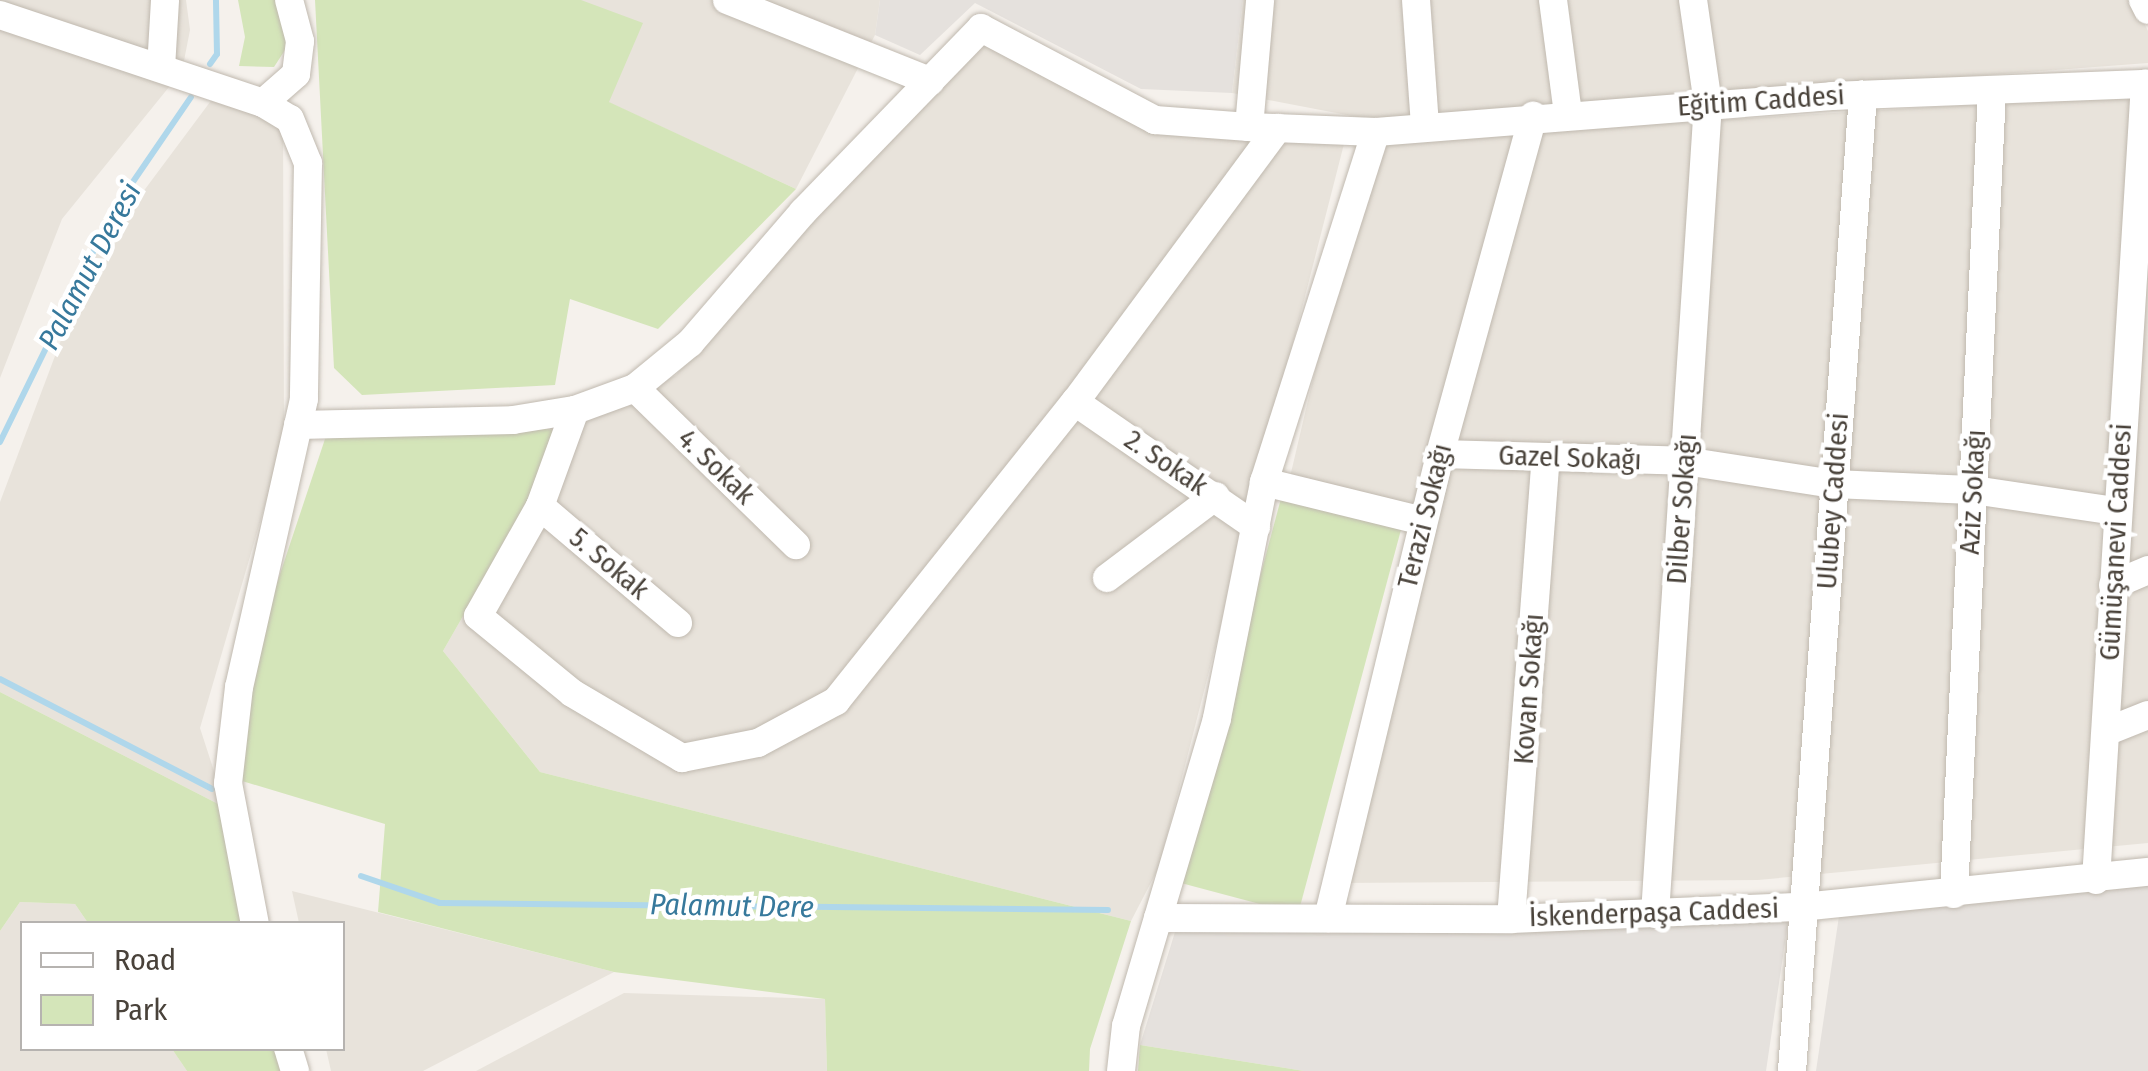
<!DOCTYPE html>
<meta charset="utf-8">
<style>
body{margin:0}
#map{position:relative;width:2148px;height:1071px;overflow:hidden;background:#f5f1ec;font-family:"Fira Sans Condensed",sans-serif}
div>[style]{position:absolute}
[style*='--x']{left:calc(var(--x)*1px);top:calc(var(--y)*1px);width:calc(var(--w)*1px);rotate:calc(var(--a)*1deg)}
.residential>*{inset:0;background:#e8e3db}
.industrial>*{inset:0;background:#e5e1dd}
.green>*{inset:0;background:#d4e5b9;transform-origin:0 0}
.stream>*{height:6px;margin:-3px;padding:0 3px;transform-origin:3px;border-radius:3px;background:#afd7eb}
.roads{filter:drop-shadow(0 0 2px #c0b9af) drop-shadow(0 0 2px #c0b9af)}
.minor>*{height:28px;margin:-14px;padding:0 14px;transform-origin:14px;border-radius:14px;background:#fff}
span{translate:-50% -50%;white-space:nowrap;text-align:center;line-height:1.15;-webkit-text-stroke:9px #fff;paint-order:stroke}
.street-label{font-size:28px;color:#49423a}
.water-label{font-size:30px;color:#37799c;font-style:italic}
.legend{position:absolute;left:20px;top:921px;width:325px;height:130px;box-sizing:border-box;background:#fff;border:2px solid #b6b3b0;margin:0;padding:12px 18px;list-style:none;font-size:30px;color:#49423a}
.legend li{display:flex;align-items:center;gap:20px;height:50px}
.legend b{width:50px;border:2px solid #b6b3b0}
</style>
<div id="map">
<div class="residential">
<i style="clip-path:polygon(0 0,186px 0,190px 30px,182px 71px,62px 219px,0 378px)"></i>
<i style="clip-path:polygon(581px 0,880px 0,875px 35px,796px 189px,608px 102px)"></i>
<i style="clip-path:polygon(1243px 0,2133px 0,2148px 31px,2148px 63px,1378px 121px,1232px 93px)"></i>
<i style="clip-path:polygon(985px 37px,1145px 127px,1345px 140px,1159px 867px,1131px 921px,540px 772px,443px 651px,569px 431px,676px 375px,869px 155px)"></i>
<i style="clip-path:polygon(2148px 94px,2148px 843px,1758px 880px,1339px 883px,1440px 514px,1290px 477px,1369px 141px)"></i>
<i style="clip-path:polygon(213px 98px,283px 114px,284px 440px,200px 728px,226px 808px,0 692px,0 502px,90px 263px)"></i>
<i style="clip-path:polygon(292px 891px,614px 972px,423px 1071px,331px 1071px,326px 1049px,342px 1048px,342px 924px,299px 923px)"></i>
<i style="clip-path:polygon(20px 902px,75px 904px,88px 923px,22px 924px,22px 1048px,172px 1049px,187px 1071px,0 1071px,0 931px)"></i>
<i style="clip-path:polygon(624px 993px,825px 999px,827px 1071px,476px 1071px)"></i>
</div>
<div class="industrial">
<i style="clip-path:polygon(880px 0,1243px 0,1232px 93px,1141px 89px,975px 3px,920px 55px,875px 35px)"></i>
<i style="clip-path:polygon(2148px 882px,2148px 1071px,1816px 1071px,1839px 916px)"></i>
<i style="clip-path:polygon(1788px 922px,1766px 1071px,1304px 1071px,1140px 1045px,1175px 932px)"></i>
</div>
<div class="green">
<i style="clip-path:polygon(238px 0,281px 0,287px 47px,274px 67px,239px 66px,245px 37px)"></i>
<i style="clip-path:polygon(315px 0,581px 0,643px 23px,609px 102px,796px 189px,658px 329px,570px 299px,555px 385px,362px 395px,334px 368px)"></i>
<i style="clip-path:polygon(362px 413px,569px 431px,443px 651px,540px 772px,1131px 921px,1090px 1049px,1089px 1071px,827px 1071px,825px 999px,614px 972px,378px 912px,385px 824px,242px 781px,235px 709px,329px 427px)"></i>
<i style="left:1283px;top:491px;width:124px;height:405px;rotate:15deg"></i>
<i style="clip-path:polygon(0 692px,226px 808px,261px 923px,88px 923px,75px 904px,20px 902px,0 931px)"></i>
<i style="clip-path:polygon(1140px 1045px,1304px 1071px,1138px 1071px)"></i>
<i style="clip-path:polygon(172px 1049px,294px 1049px,300px 1071px,187px 1071px)"></i>
</div>
<div class="stream">
<i style="--x:210;--y:64;--w:12;--a:-55"></i>
<i style="--x:217;--y:54;--w:54;--a:-91.1"></i>
<i style="--x:0;--y:442;--w:257;--a:-63.9"></i>
<i style="--x:113;--y:211;--w:138;--a:-55.6"></i>
<i style="--x:0;--y:679;--w:239;--a:27.4"></i>
<i style="--x:361;--y:876;--w:83;--a:18.9"></i>
<i style="--x:440;--y:903;--w:668;--a:0.6"></i>
</div>
<div class="roads">
<div class="minor">
<i style="--x:727;--y:0;--w:219;--a:21.8"></i>
<i style="--x:1416;--y:0;--w:126;--a:85.9"></i>
<i style="--x:1553;--y:0;--w:115;--a:82.5"></i>
<i style="--x:2143;--y:0;--w:11;--a:63"></i>
<i style="--x:0;--y:15;--w:277;--a:18.5"></i>
<i style="--x:263;--y:103;--w:31;--a:31"></i>
<i style="--x:290;--y:119;--w:48;--a:67.8"></i>
<i style="--x:308;--y:163;--w:236;--a:91"></i>
<i style="--x:304;--y:399;--w:295;--a:102.7"></i>
<i style="--x:239;--y:687;--w:97;--a:96.5"></i>
<i style="--x:228;--y:783;--w:144;--a:79.2"></i>
<i style="--x:161;--y:68;--w:68;--a:-86.6"></i>
<i style="--x:263;--y:103;--w:44;--a:-41.3"></i>
<i style="--x:296;--y:74;--w:33;--a:-83"></i>
<i style="--x:300;--y:41;--w:42;--a:-105"></i>
<i style="--x:1249;--y:127;--w:127;--a:-85"></i>
<i style="--x:635;--y:388;--w:225;--a:44.3"></i>
<i style="--x:1075;--y:402;--w:220;--a:34.6"></i>
<i style="--x:575;--y:410;--w:102;--a:110"></i>
<i style="--x:540;--y:506;--w:126;--a:119.4"></i>
<i style="--x:478;--y:616;--w:122;--a:39.3"></i>
<i style="--x:572;--y:693;--w:128;--a:30.6"></i>
<i style="--x:682;--y:758;--w:77;--a:-11.2"></i>
<i style="--x:758;--y:743;--w:89;--a:-28.3"></i>
<i style="--x:836;--y:701;--w:383;--a:-51.4"></i>
<i style="--x:1075;--y:402;--w:341;--a:-53.5"></i>
<i style="--x:298;--y:425;--w:215;--a:-1.3"></i>
<i style="--x:513;--y:420;--w:63;--a:-9.2"></i>
<i style="--x:575;--y:410;--w:64;--a:-20.1"></i>
<i style="--x:635;--y:388;--w:71;--a:-39.3"></i>
<i style="--x:690;--y:343;--w:173;--a:-49.2"></i>
<i style="--x:803;--y:212;--w:256;--a:-45.9"></i>
<i style="--x:981;--y:28;--w:197;--a:27.9"></i>
<i style="--x:1155;--y:120;--w:94;--a:4.3"></i>
<i style="--x:1249;--y:127;--w:127;--a:2.3"></i>
<i style="--x:1376;--y:132;--w:457;--a:-4.5"></i>
<i style="--x:1832;--y:96;--w:316;--a:-2.2"></i>
<i style="--x:1440;--y:454;--w:245;--a:1.6"></i>
<i style="--x:1685;--y:461;--w:151;--a:8.8"></i>
<i style="--x:1834;--y:484;--w:139;--a:2.5"></i>
<i style="--x:1973;--y:490;--w:145;--a:8.4"></i>
<i style="--x:1264;--y:482;--w:164;--a:13.8"></i>
<i style="--x:540;--y:506;--w:181;--a:40.3"></i>
<i style="--x:1107;--y:578;--w:136;--a:-37"></i>
<i style="--x:2113;--y:585;--w:38;--a:-23"></i>
<i style="--x:2108;--y:731;--w:43;--a:-21.8"></i>
<i style="--x:2096;--y:880;--w:798;--a:-86.48"></i>
<i style="--x:1954;--y:894;--w:805;--a:-87.29"></i>
<i style="--x:1655;--y:914;--w:812;--a:-86.26"></i>
<i style="--x:1708;--y:104;--w:105;--a:-98.2"></i>
<i style="--x:1158;--y:918;--w:353;--a:0.2"></i>
<i style="--x:1511;--y:919;--w:291;--a:-2.4"></i>
<i style="--x:1802;--y:907;--w:348;--a:-5.8"></i>
<i style="--x:1328;--y:918;--w:477;--a:-76.4"></i>
<i style="--x:1440;--y:454;--w:351;--a:-74.6"></i>
<i style="--x:1511;--y:919;--w:462;--a:-85.7"></i>
<i style="--x:288;--y:1048;--w:24;--a:73"></i>
<i style="--x:1121;--y:1071;--w:45;--a:-83.7"></i>
<i style="--x:1126;--y:1026;--w:321;--a:-73.5"></i>
<i style="--x:1217;--y:718;--w:241;--a:-78.7"></i>
<i style="--x:1264;--y:482;--w:367;--a:-72.3"></i>
<i style="--x:1792;--y:1071;--w:979;--a:-85.84"></i>
</div>
</div>
<div class="street-label">
<span style="left:1761px;top:101px;rotate:-4deg">Eğitim Caddesi</span>
<span style="left:1570px;top:458px;rotate:2deg">Gazel Sokağı</span>
<span style="left:1166px;top:463px;rotate:34deg">2. Sokak</span>
<span style="left:716px;top:467px;rotate:44deg">4. Sokak</span>
<span style="left:1973px;top:492px;rotate:-87deg">Aziz Sokağı</span>
<span style="left:1833px;top:501px;rotate:-86deg">Ulubey Caddesi</span>
<span style="left:1682px;top:509px;rotate:-86deg">Dilber Sokağı</span>
<span style="left:1425px;top:516px;rotate:-76deg">Terazi Sokağı</span>
<span style="left:2116px;top:542px;rotate:-87deg">Gümüşanevi Caddesi</span>
<span style="left:609px;top:564px;rotate:40deg">5. Sokak</span>
<span style="left:1529px;top:689px;rotate:-86deg">Kovan Sokağı</span>
<span style="left:1654px;top:913px;rotate:-2deg">İskenderpaşa Caddesi</span>
</div>
<div class="water-label">
<span style="left:90px;top:266px;rotate:-62deg">Palamut Deresi</span>
<span style="left:732px;top:906px;rotate:1deg">Palamut Dere</span>
</div>
<ul class="legend">
<li><b style="height:12px;background:#fff"></b>Road</li>
<li><b style="height:28px;background:#d4e5b9"></b>Park</li>
</ul>
</div>
